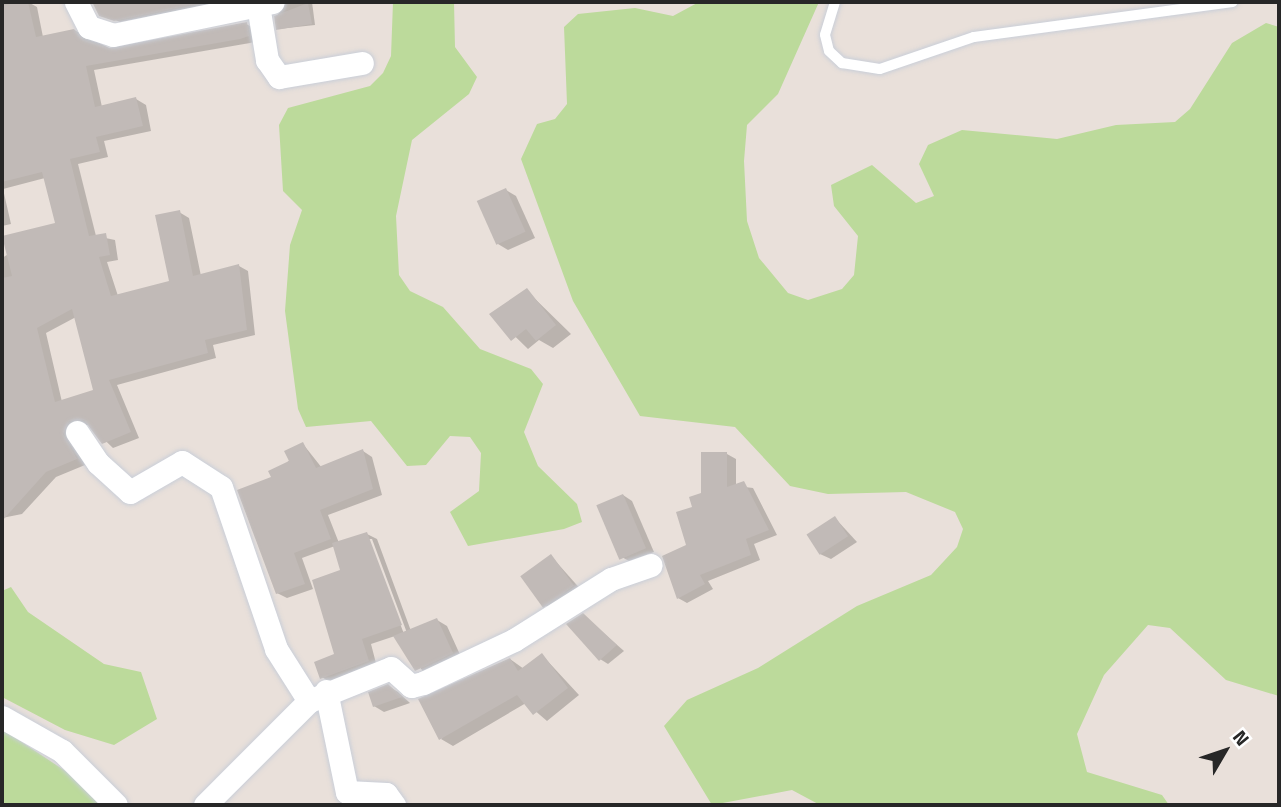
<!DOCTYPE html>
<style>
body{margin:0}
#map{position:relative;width:1281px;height:807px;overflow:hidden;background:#e9e0da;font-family:"Titillium Web",sans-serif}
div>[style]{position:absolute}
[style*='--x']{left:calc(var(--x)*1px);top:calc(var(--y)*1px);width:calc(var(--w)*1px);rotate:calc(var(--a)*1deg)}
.green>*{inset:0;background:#bcda9b}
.shadow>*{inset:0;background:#0003}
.building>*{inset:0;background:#c1bab7;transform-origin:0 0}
.roads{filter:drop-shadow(0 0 2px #c9ced8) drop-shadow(0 0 2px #c9ced8)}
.lane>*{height:10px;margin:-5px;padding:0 5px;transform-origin:5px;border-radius:5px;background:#fff}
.street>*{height:23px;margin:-11.5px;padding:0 11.5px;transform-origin:11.5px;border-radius:11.5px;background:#fff}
span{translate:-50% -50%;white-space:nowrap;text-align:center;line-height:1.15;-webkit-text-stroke:7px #fff;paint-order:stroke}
.frame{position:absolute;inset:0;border:4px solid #272727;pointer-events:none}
.north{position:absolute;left:1190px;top:716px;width:70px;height:70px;-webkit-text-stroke:5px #fff;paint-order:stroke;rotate:51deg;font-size:19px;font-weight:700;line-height:28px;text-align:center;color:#272727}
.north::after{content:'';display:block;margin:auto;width:24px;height:32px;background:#272727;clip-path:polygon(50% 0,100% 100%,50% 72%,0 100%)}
</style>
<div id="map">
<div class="green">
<i style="clip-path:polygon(393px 2px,454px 2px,455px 47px,477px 77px,469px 94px,412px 140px,396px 216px,399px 275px,410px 291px,443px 307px,480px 349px,531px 369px,543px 384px,524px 432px,538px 466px,577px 504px,582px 522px,564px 529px,468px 546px,450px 512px,479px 491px,481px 453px,470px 437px,450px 436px,426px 465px,407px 466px,371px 421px,306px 427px,298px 409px,285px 311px,290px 245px,302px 210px,283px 191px,279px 125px,288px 108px,370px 86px,383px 73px,391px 56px)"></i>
<i style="clip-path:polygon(699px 2px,819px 2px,778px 94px,747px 125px,744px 161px,747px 221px,759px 258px,788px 293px,808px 300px,842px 289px,854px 275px,858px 236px,834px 206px,831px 185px,872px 165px,916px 203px,934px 196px,919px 164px,928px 145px,962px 130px,1057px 139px,1116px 125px,1175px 122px,1190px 109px,1232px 43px,1266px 23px,1279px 27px,1279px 696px,1226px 680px,1170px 628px,1148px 625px,1104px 675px,1077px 734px,1087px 772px,1162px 795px,1169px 805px,820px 805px,792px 790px,712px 805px,664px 726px,687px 700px,758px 668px,857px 606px,931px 575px,957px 547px,963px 529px,955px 512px,906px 492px,828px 494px,790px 486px,735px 427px,640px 416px,573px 301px,521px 159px,537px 124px,555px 119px,567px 104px,564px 27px,578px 14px,635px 8px,673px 16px)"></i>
<i style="clip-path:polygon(11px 587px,28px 612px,104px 664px,141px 672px,157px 719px,114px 745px,65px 730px,2px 697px,2px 591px)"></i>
<i style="clip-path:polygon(2px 729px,82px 782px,101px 805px,2px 805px)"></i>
</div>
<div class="shadow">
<i style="clip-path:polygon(evenodd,28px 2px,37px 7px,43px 37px,74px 30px,115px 51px,246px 24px,256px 29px,258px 41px,250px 43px,94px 70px,102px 107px,136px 99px,146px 105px,151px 131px,104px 141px,108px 157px,78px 164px,96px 236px,115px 240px,118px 260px,107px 262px,118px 296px,171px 283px,179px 212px,189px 218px,201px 276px,239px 266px,248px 271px,255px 335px,213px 345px,216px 358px,117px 385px,139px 438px,113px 448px,89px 425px,78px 425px,72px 440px,85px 465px,56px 477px,22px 514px,2px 518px,2px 258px,57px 224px,45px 178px,3px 189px,11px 224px,2px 226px,2px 4px,28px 2px,76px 317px,95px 391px,62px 402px,46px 333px,76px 317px)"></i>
<i style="clip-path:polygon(98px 2px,223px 2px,120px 22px,100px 14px)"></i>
<i style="clip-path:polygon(287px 2px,312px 2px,315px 25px,278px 29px,276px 17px)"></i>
<i style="clip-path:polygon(506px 190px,516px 196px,535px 238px,508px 250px,498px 244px)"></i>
<i style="clip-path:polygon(527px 291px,571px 334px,553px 348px,539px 340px,528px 349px,492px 314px)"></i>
<i style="clip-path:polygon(evenodd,303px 444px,322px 468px,363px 451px,372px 457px,382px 495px,328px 515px,339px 543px,367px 534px,377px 539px,411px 631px,437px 620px,447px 626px,462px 659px,426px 675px,395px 636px,371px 644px,377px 667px,331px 683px,322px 677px,336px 655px,343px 571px,335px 546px,302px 558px,313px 589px,287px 598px,277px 593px,274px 478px,303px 444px,368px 539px,372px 539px,407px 633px,404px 634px,368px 539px)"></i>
<i style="clip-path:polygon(727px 454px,736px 459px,736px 486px,753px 488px,777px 535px,754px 544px,760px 560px,708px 581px,713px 589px,687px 603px,678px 598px,694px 508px)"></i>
<i style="clip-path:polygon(623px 495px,632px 501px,654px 552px,629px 561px,620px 556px)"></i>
<i style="clip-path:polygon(835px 518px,857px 542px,831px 559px,820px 554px)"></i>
<i style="clip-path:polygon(551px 556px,583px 592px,553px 610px,543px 604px)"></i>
<i style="clip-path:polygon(583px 615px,624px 651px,608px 664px,600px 659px)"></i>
<i style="clip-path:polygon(542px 655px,579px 695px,547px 721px,526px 703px,453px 746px,441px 739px,510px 659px,524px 669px)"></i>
<i style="clip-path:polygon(388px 686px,398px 692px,410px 703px,384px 712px,374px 706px)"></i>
</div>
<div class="building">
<i style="clip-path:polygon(evenodd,28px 2px,36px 37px,74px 29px,84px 40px,109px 48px,247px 22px,249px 36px,240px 39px,86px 66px,95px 107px,136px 97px,143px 126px,96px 137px,100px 152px,70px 159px,89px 236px,106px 233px,110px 255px,99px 257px,111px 296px,169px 281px,155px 215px,180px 210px,193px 276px,239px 264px,247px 330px,205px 340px,208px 353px,109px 380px,131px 432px,102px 444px,84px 420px,69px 421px,63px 434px,77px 459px,46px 472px,2px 521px,2px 278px,12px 276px,2px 236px,55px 223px,42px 172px,2px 182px,2px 5px,28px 2px,72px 309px,93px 390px,55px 402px,37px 328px,72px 309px)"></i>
<i style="clip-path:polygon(92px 2px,205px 2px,114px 21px,99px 16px)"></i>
<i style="clip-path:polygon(308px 3px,312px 24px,276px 30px,274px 16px)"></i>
<i style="left:506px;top:188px;width:48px;height:32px;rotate:66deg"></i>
<i style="clip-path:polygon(527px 288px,556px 325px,536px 341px,526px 329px,511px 341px,489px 314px)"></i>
<i style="clip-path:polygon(303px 442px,316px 468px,363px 449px,373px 489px,320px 510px,331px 539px,294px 553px,305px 584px,276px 594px,237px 490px,271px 477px,268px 471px,289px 461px,284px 451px)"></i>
<i style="clip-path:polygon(701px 452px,727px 452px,727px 487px,744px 481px,769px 530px,746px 539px,751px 555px,700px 575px,705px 584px,677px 599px,662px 556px,686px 545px,676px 512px,692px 507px,689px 497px,701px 493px)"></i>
<i style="left:623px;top:494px;width:59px;height:29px;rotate:67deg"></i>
<i style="left:835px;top:516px;width:24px;height:34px;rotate:57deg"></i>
<i style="clip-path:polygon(367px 532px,402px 625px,362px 639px,369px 661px,320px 679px,314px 662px,334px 654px,312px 580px,340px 570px,332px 543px)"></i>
<i style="left:551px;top:554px;width:39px;height:38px;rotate:54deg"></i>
<i style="clip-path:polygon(583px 613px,617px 645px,599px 661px,566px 624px)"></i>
<i style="clip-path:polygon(437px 618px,453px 653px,415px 671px,393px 636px)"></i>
<i style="clip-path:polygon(542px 653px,568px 688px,533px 715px,517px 695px,439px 740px,418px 699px,510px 658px,518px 671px)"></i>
<i style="clip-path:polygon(388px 684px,402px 697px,373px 707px,368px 692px)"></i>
</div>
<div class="roads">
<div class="lane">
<i style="--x:835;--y:2;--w:34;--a:107"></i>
<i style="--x:825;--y:35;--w:16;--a:76"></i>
<i style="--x:829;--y:51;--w:18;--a:43"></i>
<i style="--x:842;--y:63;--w:38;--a:9"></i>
<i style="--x:880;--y:69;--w:99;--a:-18.8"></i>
<i style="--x:974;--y:37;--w:261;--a:-7.7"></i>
</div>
<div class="street">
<i style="--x:76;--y:2;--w:28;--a:63"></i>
<i style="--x:89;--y:27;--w:25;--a:18"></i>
<i style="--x:113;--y:35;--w:163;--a:-11.7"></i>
<i style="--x:258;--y:5;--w:56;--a:80.7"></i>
<i style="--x:267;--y:60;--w:21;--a:55"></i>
<i style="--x:279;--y:77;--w:84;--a:-9.6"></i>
<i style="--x:77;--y:432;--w:37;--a:56"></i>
<i style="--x:98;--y:463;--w:43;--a:42.2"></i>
<i style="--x:130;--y:492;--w:60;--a:-30"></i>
<i style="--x:182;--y:462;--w:46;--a:32.7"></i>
<i style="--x:221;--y:487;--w:171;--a:71.2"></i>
<i style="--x:276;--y:649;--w:62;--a:57.6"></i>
<i style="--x:309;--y:701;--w:147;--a:135"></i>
<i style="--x:326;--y:691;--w:103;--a:78.3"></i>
<i style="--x:347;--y:792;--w:39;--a:3"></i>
<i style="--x:386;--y:794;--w:14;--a:54"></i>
<i style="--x:309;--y:701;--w:88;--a:-21.9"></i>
<i style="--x:391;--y:668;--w:27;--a:42"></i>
<i style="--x:411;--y:686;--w:12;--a:-14"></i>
<i style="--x:423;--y:683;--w:101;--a:-25.3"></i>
<i style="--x:514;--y:640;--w:115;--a:-32.2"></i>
<i style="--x:611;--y:579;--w:42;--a:-19.3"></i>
<i style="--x:2;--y:717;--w:69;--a:29.5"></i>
<i style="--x:62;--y:751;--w:76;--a:45"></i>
</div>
</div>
<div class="frame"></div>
<div class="north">N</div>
</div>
